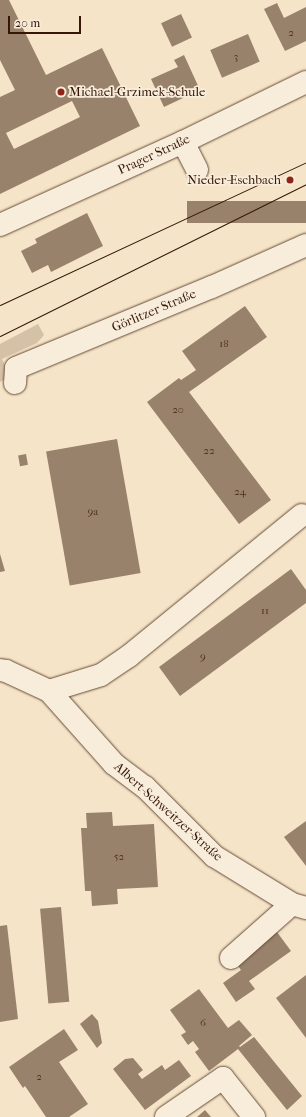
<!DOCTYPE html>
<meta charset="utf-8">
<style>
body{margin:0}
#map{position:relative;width:306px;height:1117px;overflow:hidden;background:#f5e4c7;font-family:"IM FELL French Canon",serif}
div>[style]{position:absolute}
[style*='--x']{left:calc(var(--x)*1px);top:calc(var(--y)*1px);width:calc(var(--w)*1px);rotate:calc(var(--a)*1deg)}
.green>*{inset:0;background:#d5c1a6}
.building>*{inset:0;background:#99826b;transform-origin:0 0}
.roads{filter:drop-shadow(0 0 1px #664a37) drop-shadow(0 0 1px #664a37)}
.minor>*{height:22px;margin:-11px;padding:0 11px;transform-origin:11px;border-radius:11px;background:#f8eddb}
.tram>*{height:1px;margin:-0.5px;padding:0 0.5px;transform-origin:0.5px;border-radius:0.5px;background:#361707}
.dots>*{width:11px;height:11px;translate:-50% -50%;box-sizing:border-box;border:2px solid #f8eddb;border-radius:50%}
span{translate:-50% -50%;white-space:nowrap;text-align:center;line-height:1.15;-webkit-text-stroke:3.5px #f8eddb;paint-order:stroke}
.number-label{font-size:11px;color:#4f3220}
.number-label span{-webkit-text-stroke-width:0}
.poi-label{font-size:13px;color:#361707}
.left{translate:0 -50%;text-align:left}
.right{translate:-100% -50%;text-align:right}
.street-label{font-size:13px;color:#361707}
.scale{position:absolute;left:8px;top:16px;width:73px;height:18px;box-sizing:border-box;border:2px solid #361707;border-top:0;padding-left:5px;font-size:12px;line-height:14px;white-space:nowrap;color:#361707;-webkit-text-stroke:3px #f8eddb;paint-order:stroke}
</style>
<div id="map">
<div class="green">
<i style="clip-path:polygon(38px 324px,44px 335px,37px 343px,2px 359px,10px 376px,0 382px,0 344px)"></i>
</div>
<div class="building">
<i style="clip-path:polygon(evenodd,0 0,9px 0,46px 75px,102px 48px,140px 126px,0 194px,0 97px,15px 90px,0 60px,0 0,72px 101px,80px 117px,14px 149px,6px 133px,72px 101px)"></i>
<i style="clip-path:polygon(277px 3px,284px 18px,306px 7px,306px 41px,285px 51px,264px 9px)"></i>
<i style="left:181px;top:14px;width:26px;height:22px;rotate:65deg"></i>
<i style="left:248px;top:34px;width:30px;height:41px;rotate:67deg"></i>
<i style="clip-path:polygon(184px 55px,200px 90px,164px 107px,151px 79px,178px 67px,174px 60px)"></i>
<i style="left:306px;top:201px;width:22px;height:119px;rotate:90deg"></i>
<i style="clip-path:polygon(87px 213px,103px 246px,51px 272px,48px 265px,32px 273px,21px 251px,37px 243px,35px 239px)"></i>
<i style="clip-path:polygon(245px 306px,267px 337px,189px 392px,271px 500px,239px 524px,147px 402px,179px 378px,181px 380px,196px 370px,182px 351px)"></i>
<i style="left:117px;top:439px;width:136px;height:72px;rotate:80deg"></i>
<i style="left:26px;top:454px;width:11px;height:8px;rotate:80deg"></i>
<i style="clip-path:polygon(0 554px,5px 571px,0 572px)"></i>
<i style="clip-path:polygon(291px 569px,306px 590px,306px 603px,180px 696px,159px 667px)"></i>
<i style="clip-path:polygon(112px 812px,113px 826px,154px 824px,158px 887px,117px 889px,118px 904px,92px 906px,91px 891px,85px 891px,81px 828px,87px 828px,86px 813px)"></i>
<i style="clip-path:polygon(306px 821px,306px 866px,284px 837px)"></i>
<i style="left:61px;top:907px;width:95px;height:21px;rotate:85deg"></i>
<i style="clip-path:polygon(7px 925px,18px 1019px,0 1022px,0 926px)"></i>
<i style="clip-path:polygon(277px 932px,291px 951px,249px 981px,255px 989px,236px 1002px,223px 983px,241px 970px,236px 963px)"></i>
<i style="clip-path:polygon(306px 975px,306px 1038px,276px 998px)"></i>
<i style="clip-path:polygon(199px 989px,228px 1028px,239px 1020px,252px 1035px,239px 1046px,240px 1047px,254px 1037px,302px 1096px,287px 1110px,238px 1049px,209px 1071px,195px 1052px,199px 1049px,193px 1041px,188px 1045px,181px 1035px,186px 1032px,170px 1010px)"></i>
<i style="clip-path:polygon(92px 1014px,98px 1021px,102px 1043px,97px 1048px,80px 1024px)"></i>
<i style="clip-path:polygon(64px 1029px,78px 1050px,59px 1062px,88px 1104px,69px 1117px,46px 1117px,25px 1086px,23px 1088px,9px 1067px)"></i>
<i style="clip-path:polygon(133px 1058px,143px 1070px,138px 1074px,142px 1079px,162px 1065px,165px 1070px,179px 1060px,191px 1076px,145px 1110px,113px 1069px,125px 1059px)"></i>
<i style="clip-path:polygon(205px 1110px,211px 1117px,197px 1117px)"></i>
</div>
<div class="roads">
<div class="minor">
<i style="--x:183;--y:142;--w:31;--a:63"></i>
<i style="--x:0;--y:225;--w:201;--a:-24.4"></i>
<i style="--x:183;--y:142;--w:137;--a:-26"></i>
<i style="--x:15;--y:383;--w:15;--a:-86"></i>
<i style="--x:16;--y:368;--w:212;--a:-22.5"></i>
<i style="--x:212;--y:287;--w:103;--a:-24.1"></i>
<i style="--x:0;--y:670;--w:6;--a:9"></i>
<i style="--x:6;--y:671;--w:47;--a:24.9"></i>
<i style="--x:49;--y:691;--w:98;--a:48.3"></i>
<i style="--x:114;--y:764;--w:39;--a:37"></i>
<i style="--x:145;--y:787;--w:98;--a:45"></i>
<i style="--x:214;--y:856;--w:92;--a:31.6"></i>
<i style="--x:292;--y:904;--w:15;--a:16"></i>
<i style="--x:49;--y:691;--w:54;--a:-17.1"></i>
<i style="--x:101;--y:675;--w:34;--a:-34"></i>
<i style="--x:129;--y:656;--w:223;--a:-39.2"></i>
<i style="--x:231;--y:958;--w:81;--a:-41.5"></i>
<i style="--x:166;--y:1117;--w:69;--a:-34.4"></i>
<i style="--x:223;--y:1078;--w:50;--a:51.5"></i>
</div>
</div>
<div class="tram">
<i style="--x:0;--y:305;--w:338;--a:-25"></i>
<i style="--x:0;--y:336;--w:342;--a:-26.4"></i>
</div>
<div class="dots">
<i style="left:61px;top:92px;background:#8f2418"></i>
<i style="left:290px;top:180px;background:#8f2418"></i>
</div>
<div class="number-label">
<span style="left:291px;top:33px">2</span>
<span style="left:236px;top:57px">3</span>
<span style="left:224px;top:344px">18</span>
<span style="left:178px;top:410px">20</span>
<span style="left:209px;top:451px">22</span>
<span style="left:240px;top:492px">24</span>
<span style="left:93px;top:512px">9a</span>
<span style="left:265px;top:611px">11</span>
<span style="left:203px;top:657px">9</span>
<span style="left:119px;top:857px">52</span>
<span style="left:203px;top:1023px">6</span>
<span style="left:39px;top:1077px">2</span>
</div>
<div class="poi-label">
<span class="left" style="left:69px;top:92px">Michael-Grzimek-Schule</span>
<span class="right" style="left:281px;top:180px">Nieder-Eschbach</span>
</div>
<div class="street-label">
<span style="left:154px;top:155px;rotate:-25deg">Prager Straße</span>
<span style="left:154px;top:311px;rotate:-23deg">Görlitzer Straße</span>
<span style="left:168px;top:812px;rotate:42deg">Albert-Schweitzer-Straße</span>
</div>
<div class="scale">20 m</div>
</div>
